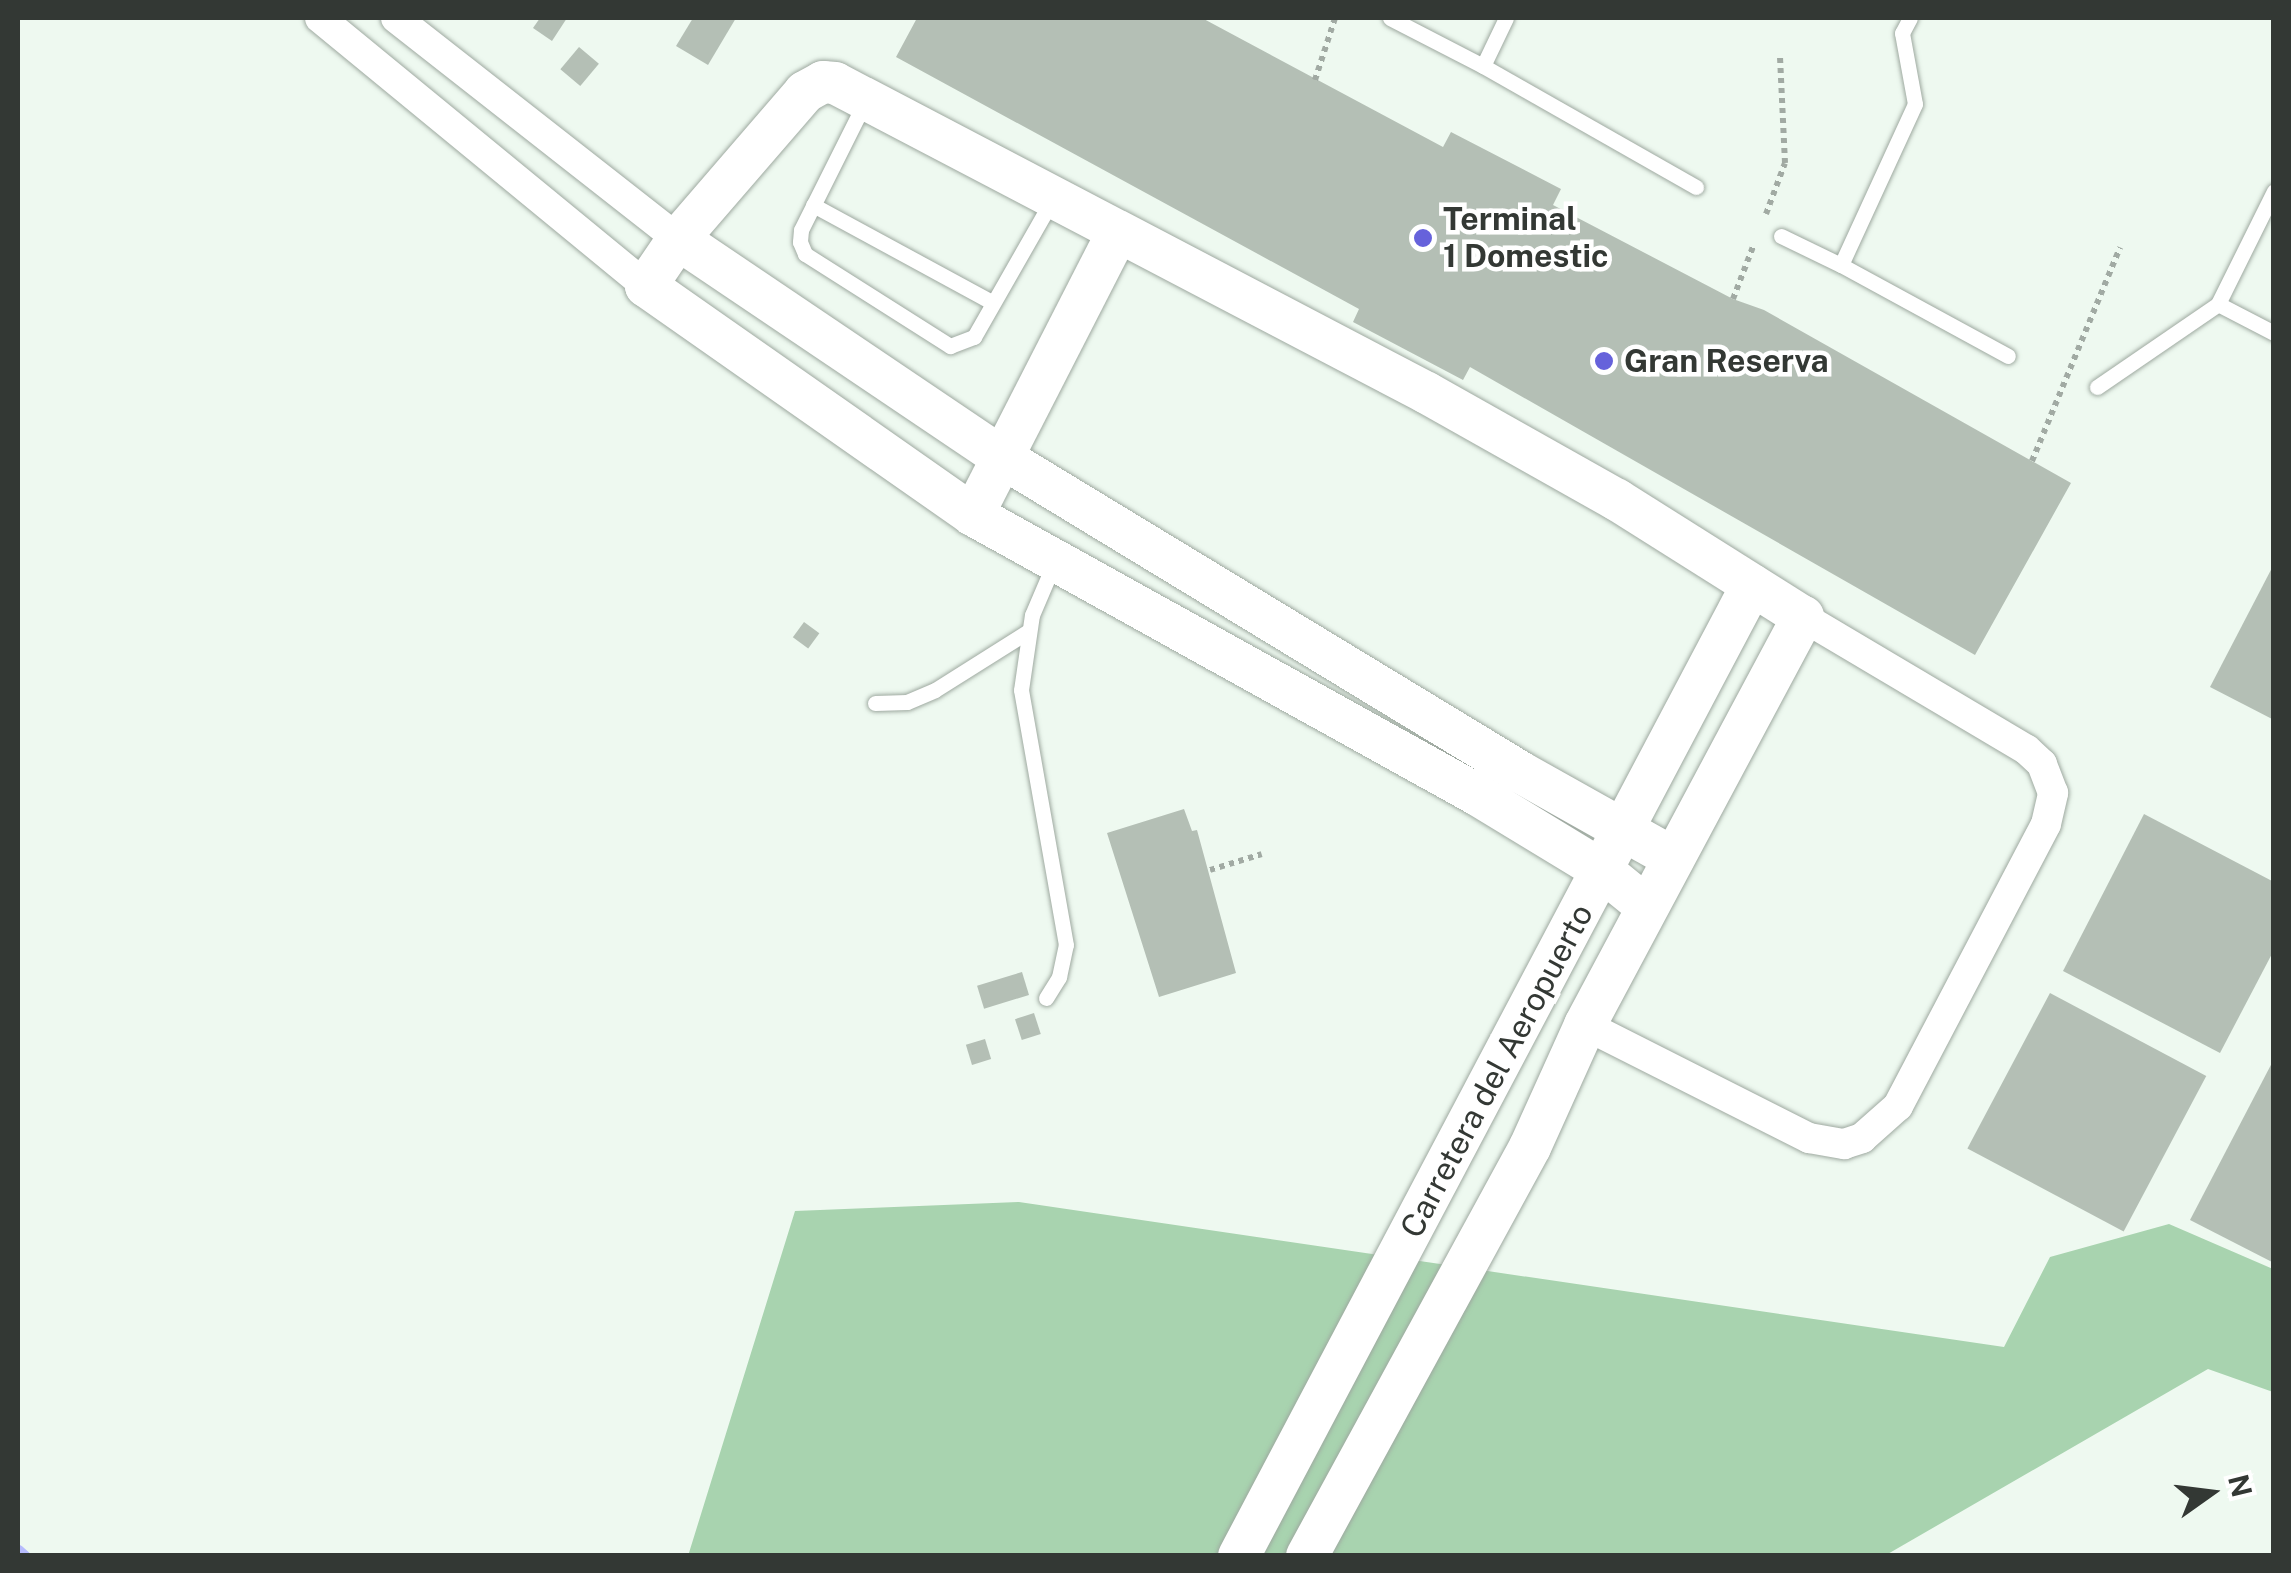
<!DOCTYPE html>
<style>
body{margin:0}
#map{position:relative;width:2291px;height:1573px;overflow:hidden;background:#eef9f0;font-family:"Public Sans",sans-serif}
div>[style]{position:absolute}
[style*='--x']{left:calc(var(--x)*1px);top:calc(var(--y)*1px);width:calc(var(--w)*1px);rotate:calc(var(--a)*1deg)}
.green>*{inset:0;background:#a8d3af}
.stream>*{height:11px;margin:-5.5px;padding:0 5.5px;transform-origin:5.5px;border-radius:5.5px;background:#b7bcfd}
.building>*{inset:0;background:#b4bfb5;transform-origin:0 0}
.path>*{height:6px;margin-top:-3px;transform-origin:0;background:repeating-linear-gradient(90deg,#a1aaa3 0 5px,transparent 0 10px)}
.roads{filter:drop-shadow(0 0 2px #9ea9a0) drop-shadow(0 0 2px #9ea9a0)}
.lane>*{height:15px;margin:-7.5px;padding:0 7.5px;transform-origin:7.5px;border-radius:7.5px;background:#fff}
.street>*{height:30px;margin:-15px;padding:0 15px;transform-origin:15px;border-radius:15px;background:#fff}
.secondary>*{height:42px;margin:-21px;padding:0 21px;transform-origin:21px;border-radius:21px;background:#fff}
.dots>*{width:28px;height:28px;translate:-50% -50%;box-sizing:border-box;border:5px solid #fff;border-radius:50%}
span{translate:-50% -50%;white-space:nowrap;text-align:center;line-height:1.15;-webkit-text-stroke:9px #fff;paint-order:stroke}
.poi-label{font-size:32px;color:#333834;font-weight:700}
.left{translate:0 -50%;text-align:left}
.street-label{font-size:32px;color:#333834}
.frame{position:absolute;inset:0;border:20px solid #333834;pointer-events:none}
.north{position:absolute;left:2161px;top:1443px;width:100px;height:100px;-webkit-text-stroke:8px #fff;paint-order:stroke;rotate:76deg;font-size:28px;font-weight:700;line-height:40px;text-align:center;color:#333834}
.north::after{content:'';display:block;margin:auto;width:35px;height:45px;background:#333834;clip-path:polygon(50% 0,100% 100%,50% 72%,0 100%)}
</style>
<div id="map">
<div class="green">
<i style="clip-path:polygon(1019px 1202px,2004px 1347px,2050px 1257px,2169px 1224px,2273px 1269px,2273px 1392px,2208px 1369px,1886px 1555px,688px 1556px,795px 1211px)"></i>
</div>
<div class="stream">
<i style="--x:18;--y:1550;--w:9;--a:41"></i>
</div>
<div class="building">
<i style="clip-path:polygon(540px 18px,567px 18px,552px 41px,533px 28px)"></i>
<i style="clip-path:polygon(693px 18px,736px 18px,708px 65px,676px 46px)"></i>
<i style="clip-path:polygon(917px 18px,1202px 18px,1443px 147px,1451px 132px,1561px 189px,1553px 205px,1733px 299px,1764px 310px,2071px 483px,1975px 655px,1470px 367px,1463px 380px,1353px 322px,1359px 309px,896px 57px)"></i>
<i style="left:579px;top:47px;width:26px;height:29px;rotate:40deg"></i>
<i style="clip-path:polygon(2274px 564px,2274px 720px,2210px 687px)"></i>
<i style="left:804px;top:622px;width:19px;height:19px;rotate:36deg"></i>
<i style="clip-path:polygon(1184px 809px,1192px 831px,1197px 830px,1236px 973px,1159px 997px,1107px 833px)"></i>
<i style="clip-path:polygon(2144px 814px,2274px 882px,2274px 950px,2220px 1053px,2063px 971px)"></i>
<i style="left:1022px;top:972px;width:24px;height:47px;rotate:73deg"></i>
<i style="left:2050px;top:993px;width:177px;height:176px;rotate:28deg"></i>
<i style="left:1034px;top:1013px;width:22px;height:20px;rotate:72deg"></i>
<i style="left:985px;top:1039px;width:21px;height:20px;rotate:73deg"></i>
<i style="clip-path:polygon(2274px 1059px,2274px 1263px,2190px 1220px)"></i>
</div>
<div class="path">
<i style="--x:1315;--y:80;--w:65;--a:-72.1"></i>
<i style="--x:1766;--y:214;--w:54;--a:-69.6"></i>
<i style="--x:1785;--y:163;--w:106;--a:-92.7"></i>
<i style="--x:1733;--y:299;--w:59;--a:-69.1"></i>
<i style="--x:2032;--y:461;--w:231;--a:-67.6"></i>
<i style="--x:1210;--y:870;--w:54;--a:-17.1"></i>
</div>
<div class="roads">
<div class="lane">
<i style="--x:1390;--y:18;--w:105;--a:27.3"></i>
<i style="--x:1506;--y:18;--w:53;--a:115.6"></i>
<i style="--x:1483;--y:66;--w:245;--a:29.6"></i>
<i style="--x:1910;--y:18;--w:17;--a:118"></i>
<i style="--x:1902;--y:33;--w:72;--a:79.6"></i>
<i style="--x:1915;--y:104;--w:177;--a:114.7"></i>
<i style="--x:1841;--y:265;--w:190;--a:28.6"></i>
<i style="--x:864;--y:104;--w:141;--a:116.6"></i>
<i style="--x:801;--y:230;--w:12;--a:95"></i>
<i style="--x:800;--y:242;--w:13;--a:67"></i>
<i style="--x:805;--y:254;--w:172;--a:32.4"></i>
<i style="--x:950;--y:346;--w:26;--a:-21"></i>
<i style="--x:974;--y:337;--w:158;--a:-60.3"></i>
<i style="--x:2274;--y:191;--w:126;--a:116.4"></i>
<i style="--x:2218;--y:304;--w:63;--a:27.4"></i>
<i style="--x:813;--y:205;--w:204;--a:28.5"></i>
<i style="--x:1781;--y:236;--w:67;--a:25.8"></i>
<i style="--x:2097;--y:387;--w:147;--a:-34.4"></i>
<i style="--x:875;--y:703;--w:32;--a:-2"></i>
<i style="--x:907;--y:702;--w:30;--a:-23"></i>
<i style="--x:935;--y:690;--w:109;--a:-32.2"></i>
<i style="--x:1046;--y:998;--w:25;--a:-58"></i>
<i style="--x:1059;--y:977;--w:33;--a:-78"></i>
<i style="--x:1066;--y:945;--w:259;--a:-100"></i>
<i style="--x:1021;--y:690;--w:76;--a:-81.7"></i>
<i style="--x:1032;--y:615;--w:59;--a:-66.9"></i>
</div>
<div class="street">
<i style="--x:320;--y:18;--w:422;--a:39.4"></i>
<i style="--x:396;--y:18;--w:358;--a:38.1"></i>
<i style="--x:1585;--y:1025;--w:251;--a:26.8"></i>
<i style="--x:1809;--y:1138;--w:36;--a:10"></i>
<i style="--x:1844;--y:1144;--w:19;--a:-18"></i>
<i style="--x:1862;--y:1138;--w:48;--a:-41.6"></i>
<i style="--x:1898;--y:1106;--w:318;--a:-62.3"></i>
<i style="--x:2046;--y:824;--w:32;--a:-77"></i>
<i style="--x:2053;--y:793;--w:31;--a:-111"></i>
<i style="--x:2042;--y:764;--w:21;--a:-137"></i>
<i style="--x:2027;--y:750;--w:261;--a:-149.3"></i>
</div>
<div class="secondary">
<i style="--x:678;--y:239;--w:392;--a:34"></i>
<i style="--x:1003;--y:458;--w:605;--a:31.27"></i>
<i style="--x:1520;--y:772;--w:176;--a:29.3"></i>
<i style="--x:973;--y:515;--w:318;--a:-62.9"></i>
<i style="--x:1239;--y:1556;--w:1098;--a:-62.15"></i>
<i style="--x:1307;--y:1556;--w:466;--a:-61.4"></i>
<i style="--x:1530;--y:1147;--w:134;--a:-65.7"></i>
<i style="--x:1585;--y:1025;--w:463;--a:-61.9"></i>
<i style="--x:1803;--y:617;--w:220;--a:-147.8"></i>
<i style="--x:1617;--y:500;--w:218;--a:-150.6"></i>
<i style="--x:1427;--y:393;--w:668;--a:-152.36"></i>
<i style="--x:835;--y:83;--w:12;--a:-175"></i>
<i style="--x:823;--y:82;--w:21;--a:151"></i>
<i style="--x:805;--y:92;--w:194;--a:130.8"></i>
<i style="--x:678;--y:239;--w:57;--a:124.2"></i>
<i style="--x:646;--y:286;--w:399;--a:35"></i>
<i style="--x:973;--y:515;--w:577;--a:29.01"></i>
<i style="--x:1478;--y:795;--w:146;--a:31.3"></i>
<i style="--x:1603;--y:871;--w:57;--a:39.3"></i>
</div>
</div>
<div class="dots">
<i style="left:1423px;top:238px;background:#6662db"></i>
<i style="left:1604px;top:361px;background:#6662db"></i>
</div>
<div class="poi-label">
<span class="left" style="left:1443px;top:238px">Terminal<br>1 Domestic</span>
<span class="left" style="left:1624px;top:361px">Gran Reserva</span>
</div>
<div class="street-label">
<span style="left:1497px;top:1071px;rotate:-62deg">Carretera del Aeropuerto</span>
</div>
<div class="frame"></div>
<div class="north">N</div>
</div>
